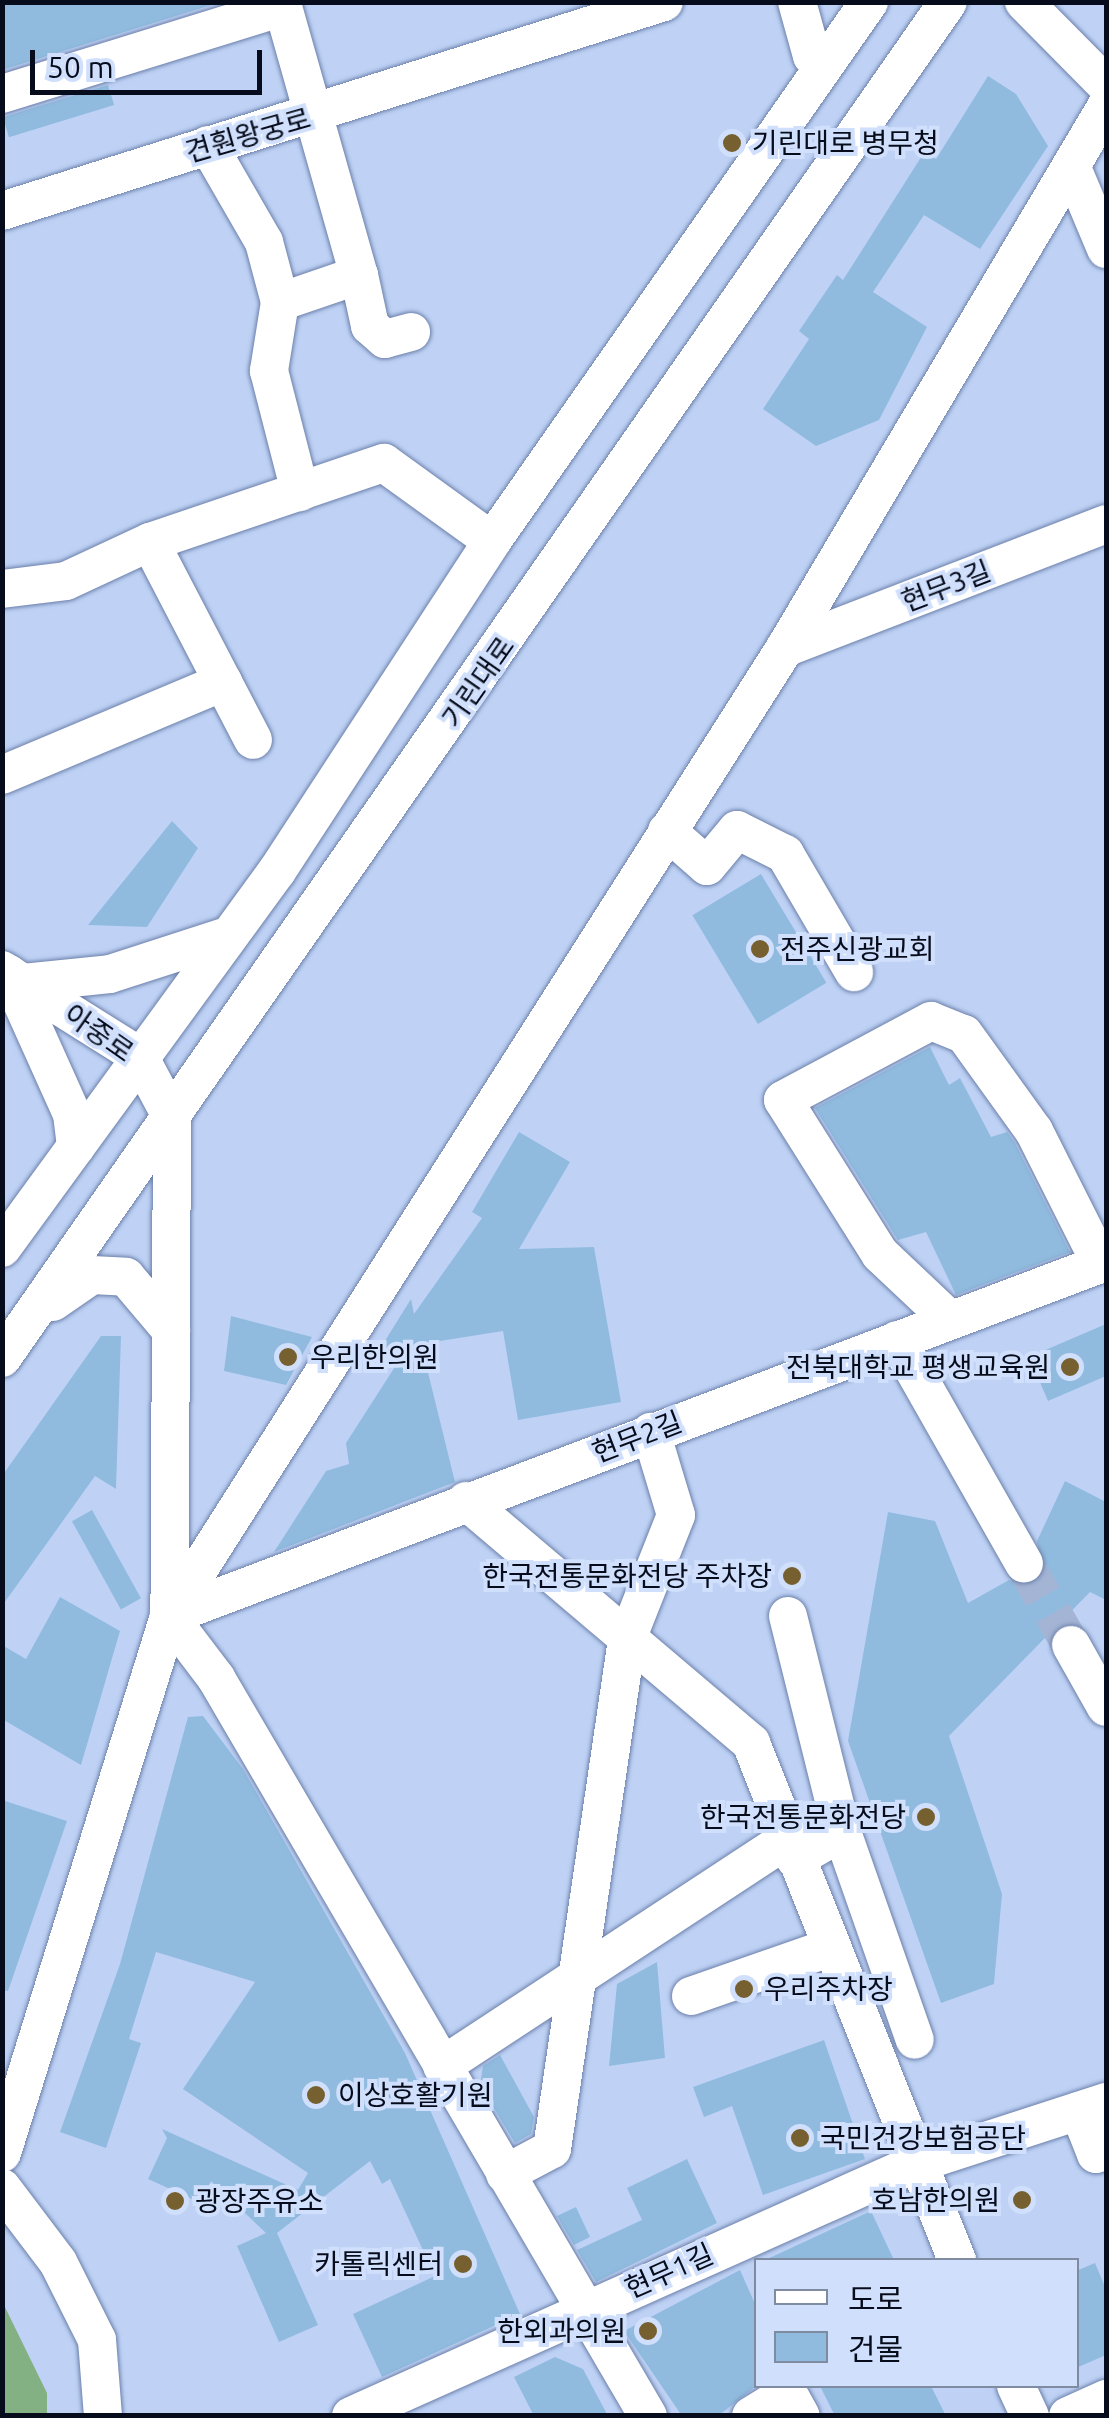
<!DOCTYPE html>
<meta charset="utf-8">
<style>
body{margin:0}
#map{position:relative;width:1109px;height:2418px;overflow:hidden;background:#bfd2f6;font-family:Ubuntu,"Noto Sans KR",sans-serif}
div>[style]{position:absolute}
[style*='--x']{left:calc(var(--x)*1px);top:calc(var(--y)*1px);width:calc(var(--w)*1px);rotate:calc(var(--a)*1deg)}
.green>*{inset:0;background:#84b183}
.building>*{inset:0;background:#90bbdf;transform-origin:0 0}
.minor-tunnel>*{height:38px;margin-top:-19px;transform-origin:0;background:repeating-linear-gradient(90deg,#a3b4d5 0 38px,transparent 0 57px)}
.roads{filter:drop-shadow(0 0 2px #6c80aa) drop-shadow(0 0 2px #6c80aa)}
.minor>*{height:38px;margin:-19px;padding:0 19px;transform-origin:19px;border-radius:19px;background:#fff}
.dots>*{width:28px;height:28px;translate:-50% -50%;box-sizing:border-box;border:5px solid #d0dffb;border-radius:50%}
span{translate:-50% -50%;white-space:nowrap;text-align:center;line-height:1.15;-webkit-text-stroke:8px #d0dffb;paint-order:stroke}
.street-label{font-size:28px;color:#060c1b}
.poi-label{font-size:28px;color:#060c1b}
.left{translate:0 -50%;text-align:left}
.right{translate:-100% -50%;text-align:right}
.frame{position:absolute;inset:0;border:5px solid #060c1b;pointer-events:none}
.legend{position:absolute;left:754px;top:2258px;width:325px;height:130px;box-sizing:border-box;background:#d0dffb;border:2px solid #7f8ba1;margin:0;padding:12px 18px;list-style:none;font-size:30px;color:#060c1b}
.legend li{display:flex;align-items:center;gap:20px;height:50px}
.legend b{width:50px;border:2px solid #7f8ba1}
.scale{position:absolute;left:30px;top:50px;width:232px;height:45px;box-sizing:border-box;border:5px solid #060c1b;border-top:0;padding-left:12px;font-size:30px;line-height:35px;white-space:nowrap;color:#060c1b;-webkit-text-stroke:8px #d0dffb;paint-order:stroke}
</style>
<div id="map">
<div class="green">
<i style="clip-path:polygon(2px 2301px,47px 2393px,47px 2415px,3px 2415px)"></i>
</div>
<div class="building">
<i style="clip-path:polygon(2px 2px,221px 2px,2px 70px)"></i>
<i style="clip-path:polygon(988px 76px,1016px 94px,1048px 146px,980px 249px,924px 215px,873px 292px,927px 327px,879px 420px,816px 446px,763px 409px,809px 339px,799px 331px,837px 275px,843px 280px,925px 151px,936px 159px)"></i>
<i style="left:108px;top:85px;width:21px;height:110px;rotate:73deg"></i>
<i style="clip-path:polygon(172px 821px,198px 848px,147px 927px,88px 925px)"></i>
<i style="left:761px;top:874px;width:127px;height:80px;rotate:59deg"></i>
<i style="clip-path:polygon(930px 1047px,949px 1085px,960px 1078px,991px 1137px,1007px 1132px,1015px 1143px,1070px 1252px,956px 1295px,926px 1232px,898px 1240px,815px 1108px)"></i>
<i style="clip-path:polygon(519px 1132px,570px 1162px,519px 1249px,594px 1247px,621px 1402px,518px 1420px,503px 1331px,421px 1344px,455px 1482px,274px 1552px,326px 1471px,349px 1464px,346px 1443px,398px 1362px,368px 1368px,411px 1299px,414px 1314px,482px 1218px,472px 1212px)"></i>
<i style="clip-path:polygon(231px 1316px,312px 1337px,286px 1385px,224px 1371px)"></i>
<i style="clip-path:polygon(1106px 1324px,1106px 1376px,1048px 1401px,1029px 1357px)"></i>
<i style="clip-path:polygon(101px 1336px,121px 1336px,116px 1489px,95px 1476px,2px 1606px,2px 1476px)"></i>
<i style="clip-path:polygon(1065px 1481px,1106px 1502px,1106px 1600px,1090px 1592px,949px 1736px,1002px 1894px,994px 1984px,941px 2003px,848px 1741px,888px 1512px,935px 1521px,968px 1603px,1009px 1580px,1025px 1586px,1043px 1576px,1037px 1541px)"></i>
<i style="left:92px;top:1510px;width:101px;height:23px;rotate:61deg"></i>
<i style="clip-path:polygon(60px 1597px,120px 1631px,81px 1765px,2px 1719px,2px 1645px,26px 1659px)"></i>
<i style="clip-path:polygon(203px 1716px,243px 1769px,405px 2053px,520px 2314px,382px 2377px,353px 2314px,435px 2276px,390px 2179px,382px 2184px,370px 2161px,277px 2233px,318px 2325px,279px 2342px,237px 2246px,266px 2233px,211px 2181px,201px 2203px,148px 2179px,167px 2138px,162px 2129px,298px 2190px,308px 2173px,183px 2089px,255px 1982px,156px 1952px,129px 2039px,141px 2043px,106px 2148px,60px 2132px,120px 1964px,188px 1717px)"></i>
<i style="clip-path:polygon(2px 1800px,67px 1821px,8px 1991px,2px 1990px)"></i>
<i style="clip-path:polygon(657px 1962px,665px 2058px,609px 2066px,617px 1984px)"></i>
<i style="clip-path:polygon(824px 2040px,865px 2159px,763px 2195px,732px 2106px,704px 2117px,693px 2087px)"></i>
<i style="clip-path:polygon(500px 2055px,534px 2117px,531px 2134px,515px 2143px,480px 2085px,483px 2066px)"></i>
<i style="clip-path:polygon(687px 2159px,717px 2223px,596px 2282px,577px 2250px,642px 2220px,627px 2188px)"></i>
<i style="clip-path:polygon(576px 2207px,590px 2237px,574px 2245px,557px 2216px)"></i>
<i style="clip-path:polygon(871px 2211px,894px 2260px,765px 2260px)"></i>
<i style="clip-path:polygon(1095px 2263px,1106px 2289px,1106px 2355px,1076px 2368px,1076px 2271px)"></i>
<i style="clip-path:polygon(740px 2270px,756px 2306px,756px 2386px,718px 2416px,682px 2416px,624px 2331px)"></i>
<i style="clip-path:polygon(555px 2357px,583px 2369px,608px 2416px,534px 2416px,514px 2377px)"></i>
<i style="clip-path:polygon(820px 2386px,931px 2386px,946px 2416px,835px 2416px)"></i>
</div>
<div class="minor-tunnel">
<i style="--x:1024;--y:1564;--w:94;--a:59.9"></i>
</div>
<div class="roads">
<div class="minor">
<i style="--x:797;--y:2;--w:56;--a:74.5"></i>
<i style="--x:812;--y:56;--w:15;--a:23"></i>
<i style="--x:1024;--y:2;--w:117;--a:45.3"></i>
<i style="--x:2;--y:94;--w:294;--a:-17.2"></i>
<i style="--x:283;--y:7;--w:279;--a:74.2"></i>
<i style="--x:359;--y:275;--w:83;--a:161.1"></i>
<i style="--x:208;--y:145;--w:112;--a:60"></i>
<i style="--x:264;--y:242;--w:62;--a:75.1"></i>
<i style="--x:280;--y:302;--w:70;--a:99.1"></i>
<i style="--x:269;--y:371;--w:125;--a:75.6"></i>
<i style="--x:1072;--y:168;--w:88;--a:67.2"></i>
<i style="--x:2;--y:211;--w:694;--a:-17.52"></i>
<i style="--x:359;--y:275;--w:52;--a:77.8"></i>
<i style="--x:370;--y:326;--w:20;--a:41"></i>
<i style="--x:385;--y:339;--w:27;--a:-15"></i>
<i style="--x:150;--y:542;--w:223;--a:62.5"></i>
<i style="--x:2;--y:589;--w:64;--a:-7.1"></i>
<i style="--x:66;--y:581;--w:93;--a:-24.9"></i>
<i style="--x:150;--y:542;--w:247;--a:-18.7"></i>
<i style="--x:384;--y:463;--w:133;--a:35.8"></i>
<i style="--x:785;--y:648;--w:344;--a:-21.1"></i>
<i style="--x:2;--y:775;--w:240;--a:-22.8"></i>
<i style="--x:667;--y:831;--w:53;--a:41.2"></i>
<i style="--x:707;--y:866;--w:47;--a:-50.2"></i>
<i style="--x:737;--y:830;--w:54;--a:26.6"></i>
<i style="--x:785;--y:854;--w:137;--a:59.7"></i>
<i style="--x:2;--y:970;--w:162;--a:32.1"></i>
<i style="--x:139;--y:1056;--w:70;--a:62"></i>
<i style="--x:172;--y:1118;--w:498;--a:90.3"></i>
<i style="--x:169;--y:1616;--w:78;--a:52.8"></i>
<i style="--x:216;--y:1678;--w:855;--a:59.66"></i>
<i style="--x:9;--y:974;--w:154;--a:65.8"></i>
<i style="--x:72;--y:1114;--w:33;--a:83"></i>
<i style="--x:23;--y:983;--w:87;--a:-5.9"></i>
<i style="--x:110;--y:974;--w:124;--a:-17.9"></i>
<i style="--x:2;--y:1248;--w:467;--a:-53.9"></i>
<i style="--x:277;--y:871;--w:394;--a:-56.9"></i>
<i style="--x:492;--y:541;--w:658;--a:-55.03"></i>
<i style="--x:53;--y:1302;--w:47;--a:-34.7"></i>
<i style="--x:92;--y:1275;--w:34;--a:3"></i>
<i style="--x:126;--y:1277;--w:70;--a:49.7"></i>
<i style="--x:950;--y:1320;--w:96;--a:-136.7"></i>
<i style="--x:880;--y:1254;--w:182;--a:-122.2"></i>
<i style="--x:783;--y:1100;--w:168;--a:-28.1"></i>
<i style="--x:931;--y:1021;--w:35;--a:22"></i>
<i style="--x:964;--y:1034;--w:120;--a:54.2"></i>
<i style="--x:1034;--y:1131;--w:149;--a:63.3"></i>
<i style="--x:897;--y:1340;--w:257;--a:60.4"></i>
<i style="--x:2;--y:1358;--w:1653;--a:-55.1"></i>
<i style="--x:466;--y:1501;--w:374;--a:40.3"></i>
<i style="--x:751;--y:1743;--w:557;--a:68.28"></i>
<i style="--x:169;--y:1616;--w:1002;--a:-20.7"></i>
<i style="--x:788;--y:1616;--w:223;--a:76"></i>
<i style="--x:842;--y:1832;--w:54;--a:150.1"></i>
<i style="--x:1071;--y:1645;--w:71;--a:60.6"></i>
<i style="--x:842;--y:1832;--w:220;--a:70.7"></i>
<i style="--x:691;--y:1996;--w:146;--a:-19.2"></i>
<i style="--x:442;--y:2066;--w:413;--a:-33.3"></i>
<i style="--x:1079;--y:2111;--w:46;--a:68.4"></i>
<i style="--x:1096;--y:2154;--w:11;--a:-27"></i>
<i style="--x:2;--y:2153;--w:562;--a:-72.72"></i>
<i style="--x:169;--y:1616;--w:1147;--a:-57.53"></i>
<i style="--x:785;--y:648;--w:629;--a:-59.32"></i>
<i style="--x:505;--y:2174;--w:53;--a:-28"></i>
<i style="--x:552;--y:2149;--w:515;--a:-81.63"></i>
<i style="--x:627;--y:1639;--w:133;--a:-68.4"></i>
<i style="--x:676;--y:1515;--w:87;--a:-106.8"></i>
<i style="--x:2;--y:2188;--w:93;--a:52.9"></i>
<i style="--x:58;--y:2262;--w:87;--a:63.4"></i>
<i style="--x:97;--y:2340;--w:76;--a:85.5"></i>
<i style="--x:1016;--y:2386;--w:33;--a:65"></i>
<i style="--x:351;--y:2416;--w:615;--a:-24.1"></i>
<i style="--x:912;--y:2165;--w:204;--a:-18"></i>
<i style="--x:751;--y:2416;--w:44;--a:-31.9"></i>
<i style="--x:788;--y:2393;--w:26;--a:61"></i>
<i style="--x:1068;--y:2416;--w:42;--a:-24.1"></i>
</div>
</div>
<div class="dots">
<i style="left:732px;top:143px;background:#776030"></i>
<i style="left:760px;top:949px;background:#776030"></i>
<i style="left:288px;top:1357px;background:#776030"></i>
<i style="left:1070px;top:1367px;background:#776030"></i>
<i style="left:792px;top:1576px;background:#776030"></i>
<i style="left:926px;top:1817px;background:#776030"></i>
<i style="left:744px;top:1989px;background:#776030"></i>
<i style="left:316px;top:2095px;background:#776030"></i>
<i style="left:800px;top:2138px;background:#776030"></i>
<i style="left:1022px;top:2200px;background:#776030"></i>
<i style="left:175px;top:2201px;background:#776030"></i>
<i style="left:463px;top:2264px;background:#776030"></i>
<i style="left:648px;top:2331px;background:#776030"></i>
</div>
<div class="street-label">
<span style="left:248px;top:135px;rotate:-16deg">견훤왕궁로</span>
<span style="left:946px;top:586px;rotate:-21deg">현무3길</span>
<span style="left:478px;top:682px;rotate:-55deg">기린대로</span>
<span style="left:99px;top:1033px;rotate:35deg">아중로</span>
<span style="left:637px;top:1437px;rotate:-21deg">현무2길</span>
<span style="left:669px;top:2271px;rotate:-24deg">현무1길</span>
</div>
<div class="poi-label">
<span class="left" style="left:752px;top:143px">기린대로 병무청</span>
<span class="left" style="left:780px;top:949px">전주신광교회</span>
<span class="left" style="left:310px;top:1357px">우리한의원</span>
<span class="right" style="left:1050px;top:1367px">전북대학교 평생교육원</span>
<span class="right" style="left:772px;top:1576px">한국전통문화전당 주차장</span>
<span class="right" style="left:906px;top:1817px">한국전통문화전당</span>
<span class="left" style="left:764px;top:1989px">우리주차장</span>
<span class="left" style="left:338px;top:2095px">이상호활기원</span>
<span class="left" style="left:820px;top:2138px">국민건강보험공단</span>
<span class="right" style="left:1000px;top:2200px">호남한의원</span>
<span class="left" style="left:195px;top:2201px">광장주유소</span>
<span class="right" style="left:443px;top:2264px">카톨릭센터</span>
<span class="right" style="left:626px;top:2331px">한외과의원</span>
</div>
<div class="frame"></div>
<ul class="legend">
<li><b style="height:12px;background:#fff"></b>도로</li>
<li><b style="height:28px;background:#90bbdf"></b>건물</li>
</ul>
<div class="scale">50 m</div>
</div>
